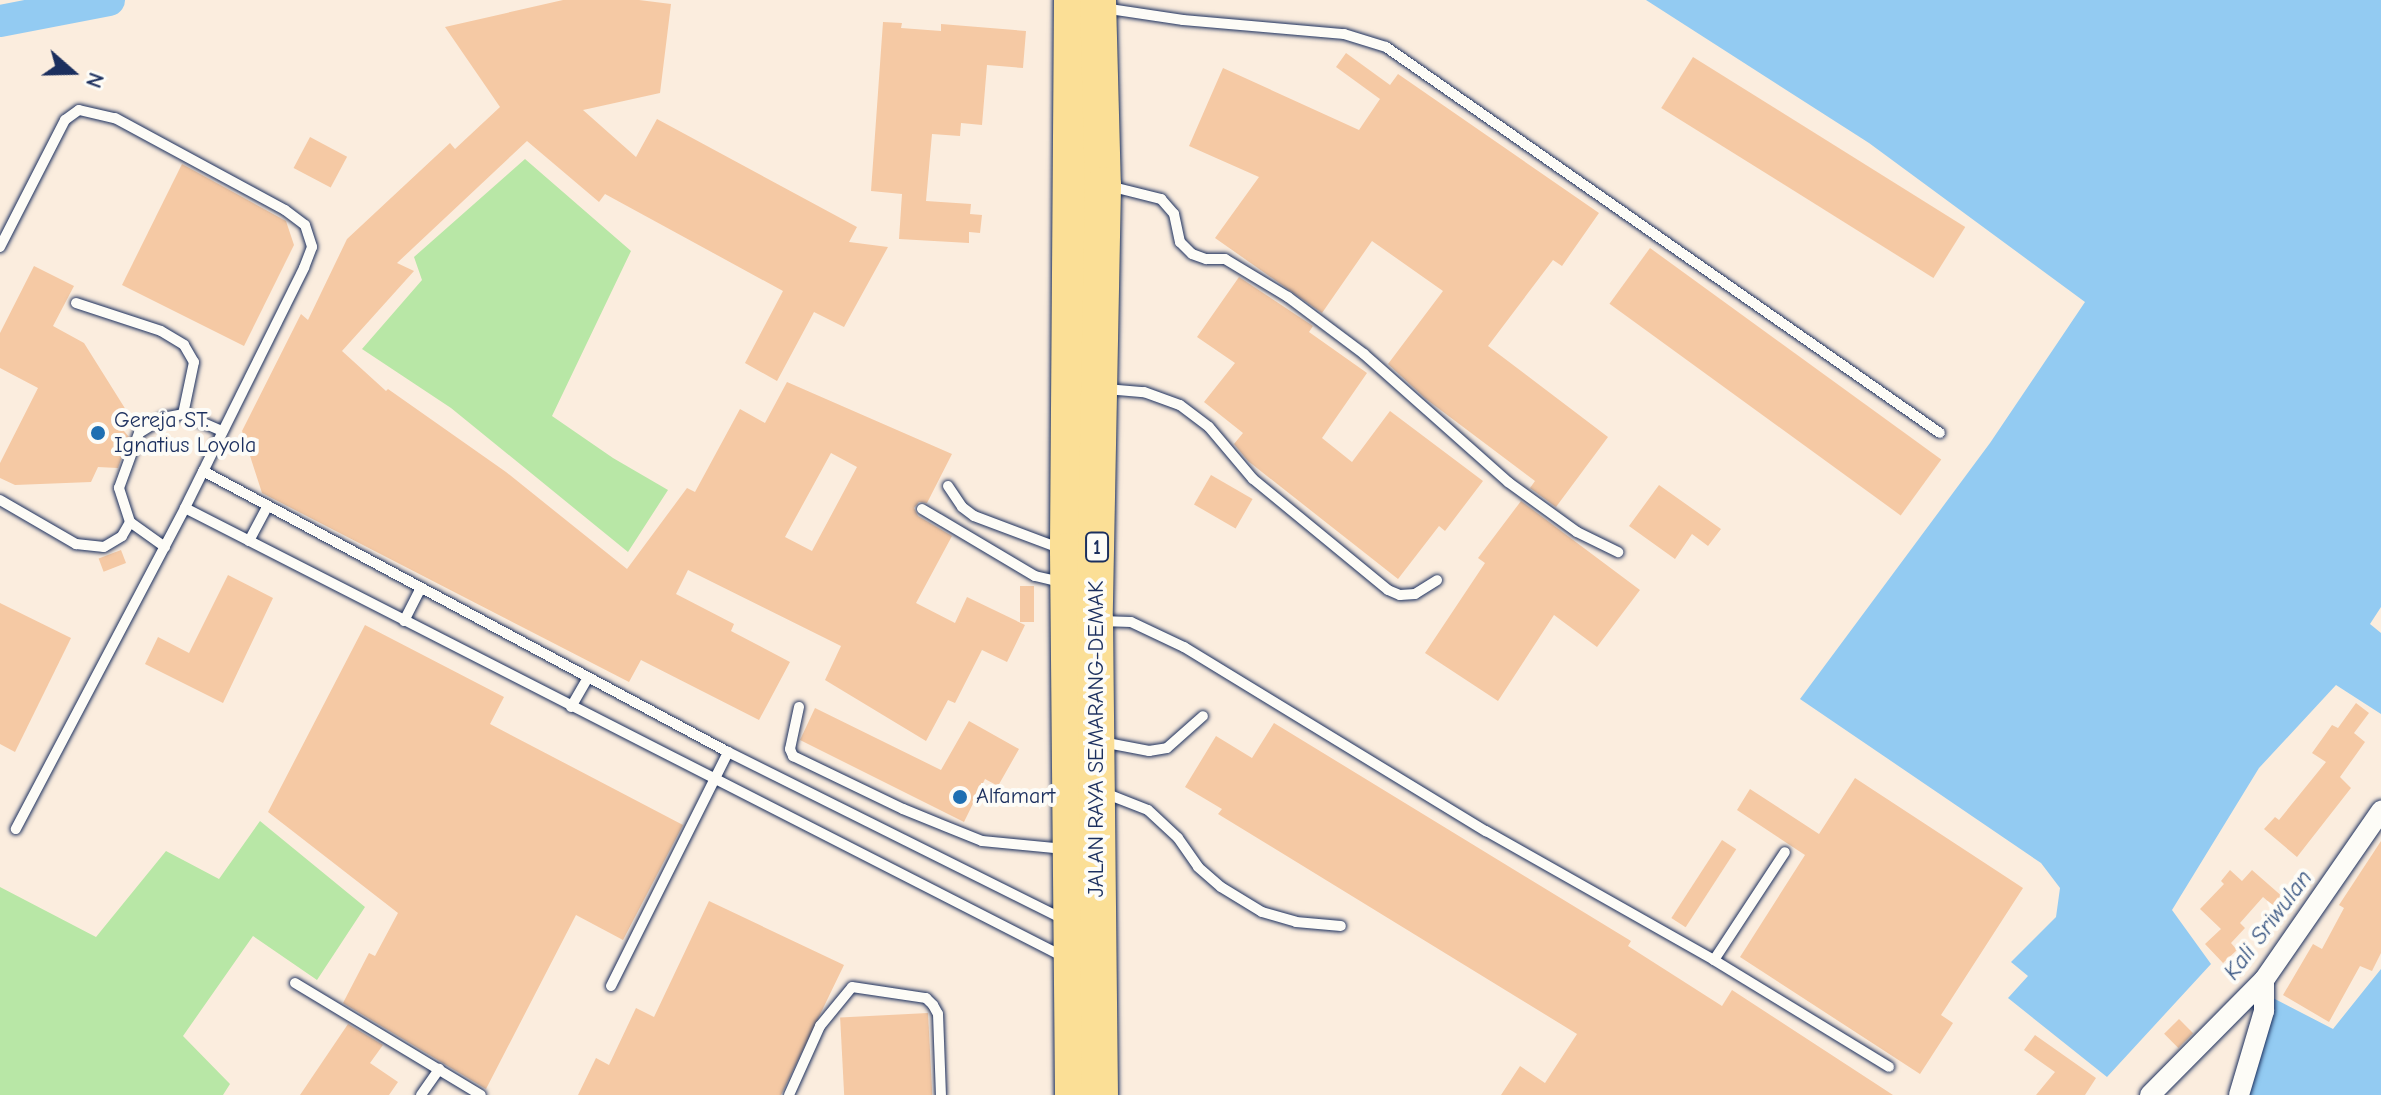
<!DOCTYPE html>
<style>
body{margin:0}
#map{position:relative;width:2381px;height:1095px;overflow:hidden;background:#fbedde;font-family:"Comic Neue",sans-serif}
div>[style]{position:absolute}
[style*='--x']{left:calc(var(--x)*1px);top:calc(var(--y)*1px);width:calc(var(--w)*1px);rotate:calc(var(--a)*1deg)}
.green>*{inset:0;background:#b8e7a6}
.water>*{inset:0;background:#93cbf2}
.river>*{height:32px;margin:-16px;padding:0 16px;transform-origin:16px;border-radius:16px;background:#93cbf2}
.building>*{inset:0;background:#f5c9a4;transform-origin:0 0}
.roads{filter:drop-shadow(0 0 2px #1b2f5e) drop-shadow(0 0 2px #1b2f5e)}
.lane>*{height:10px;margin:-5px;padding:0 5px;transform-origin:5px;border-radius:5px;background:#fdfcf7}
.street>*{height:20px;margin:-10px;padding:0 10px;transform-origin:10px;border-radius:10px;background:#fdfcf7}
.highway>*{height:36px;margin:-18px;padding:0 18px;transform-origin:18px;border-radius:18px;background:#fbdf96}
.dots>*{width:22px;height:22px;translate:-50% -50%;box-sizing:border-box;border:4px solid #fdfcf7;border-radius:50%}
span{translate:-50% -50%;white-space:nowrap;text-align:center;line-height:1.15;-webkit-text-stroke:8px #fdfcf7;paint-order:stroke}
.shield-label span{padding:2px 6px;background:#fdfcf7;border:2px solid;border-radius:6px;-webkit-text-stroke-width:0}
.shield-label{font-size:20px;color:#1b2f5e;font-weight:700}
.poi-label{font-size:22px;color:#1b2f5e}
.left{translate:0 -50%;text-align:left}
.street-label{font-size:22px;color:#1b2f5e}
.water-label{font-size:24px;color:#395683;font-style:italic}
.north{position:absolute;left:32px;top:32px;width:80px;height:80px;-webkit-text-stroke:6px #fdfcf7;paint-order:stroke;rotate:110deg;font-size:22px;font-weight:700;line-height:32px;text-align:center;color:#1b2f5e}
.north::after{content:'';display:block;margin:auto;width:28px;height:36px;background:#1b2f5e;clip-path:polygon(50% 0,100% 100%,50% 72%,0 100%)}
</style>
<div id="map">
<div class="green">
<i style="clip-path:polygon(525px 159px,631px 251px,552px 416px,613px 458px,668px 490px,628px 552px,451px 408px,362px 349px,422px 280px,414px 257px)"></i>
<i style="clip-path:polygon(260px 821px,365px 907px,317px 980px,253px 936px,183px 1036px,230px 1084px,223px 1095px,0 1095px,0 887px,96px 937px,166px 851px,219px 879px)"></i>
</div>
<div class="water">
<i style="clip-path:polygon(1646px 0,2381px 0,2381px 607px,2370px 624px,2381px 633px,2381px 714px,2336px 685px,2259px 768px,2172px 910px,2211px 964px,2107px 1077px,2008px 998px,2028px 976px,2011px 962px,2056px 917px,2060px 888px,2041px 863px,1800px 699px,1990px 443px,2085px 302px,1869px 143px)"></i>
<i style="clip-path:polygon(2381px 969px,2381px 1095px,2247px 1095px,2271px 997px,2333px 1029px)"></i>
</div>
<div class="river">
<i style="--x:0;--y:21;--w:111;--a:-10.9"></i>
</div>
<div class="building">
<i style="clip-path:polygon(evenodd,563px 0,639px 0,671px 4px,660px 93px,583px 110px,636px 157px,657px 119px,857px 227px,849px 242px,888px 247px,844px 327px,814px 312px,777px 381px,745px 363px,783px 291px,605px 194px,599px 202px,527px 141px,397px 263px,414px 271px,342px 351px,386px 391px,388px 389px,506px 472px,627px 569px,687px 488px,695px 492px,740px 409px,765px 423px,787px 382px,952px 454px,927px 503px,919px 502px,914px 508px,918px 516px,952px 536px,916px 603px,955px 623px,967px 597px,1025px 625px,1007px 662px,982px 650px,955px 703px,948px 700px,926px 741px,825px 680px,841px 646px,688px 570px,676px 594px,734px 624px,731px 631px,790px 662px,759px 720px,641px 660px,629px 682px,262px 493px,242px 431px,301px 314px,308px 320px,347px 239px,450px 143px,455px 149px,500px 107px,445px 27px,563px 0,831px 453px,857px 467px,812px 551px,785px 537px,831px 453px)"></i>
<i style="clip-path:polygon(883px 22px,902px 23px,901px 28px,941px 31px,941px 24px,1026px 31px,1023px 68px,987px 65px,982px 125px,961px 123px,960px 136px,932px 134px,926px 201px,971px 204px,970px 214px,982px 215px,980px 233px,969px 232px,969px 243px,899px 239px,902px 194px,871px 191px)"></i>
<i style="clip-path:polygon(1346px 53px,1390px 85px,1398px 74px,1599px 213px,1562px 266px,1553px 260px,1488px 346px,1608px 437px,1556px 507px,1530px 488px,1535px 481px,1426px 399px,1388px 364px,1443px 291px,1372px 241px,1322px 313px,1215px 238px,1259px 177px,1189px 146px,1223px 68px,1359px 130px,1380px 99px,1336px 67px)"></i>
<i style="left:1693px;top:57px;width:321px;height:60px;rotate:32deg"></i>
<i style="left:310px;top:137px;width:42px;height:35px;rotate:28deg"></i>
<i style="clip-path:polygon(182px 164px,286px 221px,294px 245px,244px 346px,122px 285px)"></i>
<i style="left:1650px;top:248px;width:360px;height:69px;rotate:36deg"></i>
<i style="clip-path:polygon(34px 266px,74px 286px,53px 326px,84px 343px,126px 410px,119px 425px,129px 437px,118px 468px,98px 467px,91px 482px,15px 485px,0 478px,0 463px,38px 388px,0 368px,0 333px)"></i>
<i style="clip-path:polygon(1239px 277px,1313px 326px,1309px 332px,1367px 373px,1322px 438px,1352px 462px,1390px 411px,1483px 481px,1445px 531px,1439px 526px,1398px 579px,1248px 461px,1234px 444px,1243px 433px,1204px 402px,1235px 363px,1197px 337px)"></i>
<i style="left:1211px;top:475px;width:48px;height:34px;rotate:30deg"></i>
<i style="clip-path:polygon(1659px 485px,1721px 529px,1708px 546px,1692px 534px,1675px 559px,1629px 526px)"></i>
<i style="clip-path:polygon(1521px 501px,1640px 590px,1597px 647px,1554px 615px,1498px 701px,1425px 653px,1485px 563px,1478px 558px)"></i>
<i style="left:121px;top:550px;width:14px;height:24px;rotate:69deg"></i>
<i style="clip-path:polygon(228px 575px,273px 598px,223px 703px,145px 664px,158px 637px,189px 653px)"></i>
<i style="left:1020px;top:586px;width:14px;height:36px"></i>
<i style="clip-path:polygon(0 603px,71px 638px,15px 752px,0 744px)"></i>
<i style="clip-path:polygon(365px 625px,504px 697px,490px 724px,683px 825px,623px 940px,576px 915px,486px 1089px,343px 1003px,369px 953px,375px 956px,398px 913px,268px 812px)"></i>
<i style="clip-path:polygon(2356px 703px,2369px 713px,2354px 733px,2365px 742px,2340px 777px,2351px 788px,2297px 857px,2264px 829px,2275px 817px,2279px 820px,2326px 762px,2312px 753px,2332px 725px,2338px 728px)"></i>
<i style="clip-path:polygon(815px 708px,941px 770px,969px 721px,1019px 749px,998px 786px,985px 779px,964px 822px,800px 740px)"></i>
<i style="clip-path:polygon(1274px 723px,1631px 941px,1628px 946px,1722px 1006px,1732px 990px,1893px 1095px,1501px 1095px,1520px 1066px,1545px 1083px,1577px 1034px,1218px 814px,1222px 809px,1185px 787px,1216px 736px,1252px 758px)"></i>
<i style="clip-path:polygon(1855px 778px,2023px 888px,1941px 1015px,1953px 1023px,1920px 1074px,1740px 957px,1805px 855px,1737px 810px,1750px 789px,1819px 834px)"></i>
<i style="left:1722px;top:840px;width:17px;height:93px;rotate:33deg"></i>
<i style="clip-path:polygon(2381px 841px,2381px 953px,2372px 971px,2360px 966px,2329px 1022px,2283px 995px,2313px 944px,2322px 949px,2344px 908px,2339px 905px)"></i>
<i style="clip-path:polygon(2230px 870px,2242px 881px,2252px 870px,2292px 905px,2284px 915px,2263px 897px,2240px 923px,2245px 928px,2231px 943px,2237px 950px,2223px 963px,2205px 944px,2221px 929px,2200px 909px,2224px 884px,2221px 881px)"></i>
<i style="clip-path:polygon(709px 901px,844px 965px,781px 1095px,578px 1095px,596px 1058px,609px 1065px,636px 1008px,654px 1017px)"></i>
<i style="left:928px;top:1013px;width:82px;height:88px;rotate:87deg"></i>
<i style="left:2179px;top:1019px;width:20px;height:21px;rotate:45deg"></i>
<i style="clip-path:polygon(348px 1024px,383px 1045px,370px 1063px,398px 1082px,389px 1095px,300px 1095px)"></i>
<i style="clip-path:polygon(2035px 1035px,2096px 1078px,2085px 1095px,2036px 1095px,2055px 1072px,2024px 1050px)"></i>
</div>
<div class="roads">
<div class="lane">
<i style="--x:1103;--y:8;--w:81;--a:8.5"></i>
<i style="--x:1183;--y:20;--w:162;--a:5"></i>
<i style="--x:1344;--y:34;--w:44;--a:17.2"></i>
<i style="--x:1386;--y:47;--w:675;--a:34.87"></i>
<i style="--x:1109;--y:186;--w:54;--a:14"></i>
<i style="--x:1161;--y:199;--w:20;--a:49"></i>
<i style="--x:1174;--y:214;--w:29;--a:78"></i>
<i style="--x:1180;--y:242;--w:17;--a:45"></i>
<i style="--x:1192;--y:254;--w:15;--a:20"></i>
<i style="--x:1206;--y:259;--w:19;--a:0"></i>
<i style="--x:1225;--y:259;--w:74;--a:31.1"></i>
<i style="--x:1288;--y:297;--w:95;--a:36.9"></i>
<i style="--x:1364;--y:354;--w:193;--a:41.6"></i>
<i style="--x:1508;--y:482;--w:85;--a:35.9"></i>
<i style="--x:1577;--y:532;--w:46;--a:26"></i>
<i style="--x:0;--y:247;--w:143;--a:-62.9"></i>
<i style="--x:65;--y:120;--w:17;--a:-36"></i>
<i style="--x:79;--y:110;--w:37;--a:13"></i>
<i style="--x:115;--y:118;--w:193;--a:28.4"></i>
<i style="--x:285;--y:210;--w:25;--a:37"></i>
<i style="--x:305;--y:225;--w:23;--a:72"></i>
<i style="--x:312;--y:247;--w:22;--a:111"></i>
<i style="--x:304;--y:268;--w:268;--a:116.4"></i>
<i style="--x:185;--y:508;--w:363;--a:117.8"></i>
<i style="--x:76;--y:303;--w:89;--a:18.2"></i>
<i style="--x:161;--y:331;--w:27;--a:31"></i>
<i style="--x:184;--y:345;--w:20;--a:60"></i>
<i style="--x:194;--y:362;--w:53;--a:101.9"></i>
<i style="--x:1106;--y:389;--w:38;--a:5"></i>
<i style="--x:1144;--y:392;--w:38;--a:20"></i>
<i style="--x:1180;--y:405;--w:36;--a:37"></i>
<i style="--x:1209;--y:427;--w:68;--a:49.8"></i>
<i style="--x:1253;--y:479;--w:175;--a:39.4"></i>
<i style="--x:1388;--y:590;--w:13;--a:23"></i>
<i style="--x:1400;--y:595;--w:15;--a:-4"></i>
<i style="--x:1415;--y:594;--w:26;--a:-32"></i>
<i style="--x:203;--y:471;--w:595;--a:28.16"></i>
<i style="--x:728;--y:752;--w:374;--a:26.5"></i>
<i style="--x:948;--y:486;--w:25;--a:56"></i>
<i style="--x:962;--y:507;--w:15;--a:37"></i>
<i style="--x:974;--y:516;--w:94;--a:20.6"></i>
<i style="--x:0;--y:500;--w:88;--a:30.1"></i>
<i style="--x:76;--y:544;--w:28;--a:6"></i>
<i style="--x:104;--y:547;--w:21;--a:-31"></i>
<i style="--x:122;--y:536;--w:16;--a:-60"></i>
<i style="--x:185;--y:508;--w:987;--a:27.06"></i>
<i style="--x:922;--y:509;--w:131;--a:30.7"></i>
<i style="--x:1035;--y:576;--w:27;--a:13"></i>
<i style="--x:249;--y:541;--w:40;--a:-62"></i>
<i style="--x:165;--y:547;--w:43;--a:-144.5"></i>
<i style="--x:130;--y:522;--w:36;--a:-108"></i>
<i style="--x:119;--y:488;--w:59;--a:-70"></i>
<i style="--x:139;--y:433;--w:28;--a:-32"></i>
<i style="--x:163;--y:418;--w:20;--a:-11"></i>
<i style="--x:183;--y:414;--w:43;--a:23.6"></i>
<i style="--x:404;--y:621;--w:37;--a:-63"></i>
<i style="--x:1101;--y:621;--w:30;--a:2"></i>
<i style="--x:1131;--y:622;--w:59;--a:25.3"></i>
<i style="--x:1184;--y:647;--w:354;--a:31.4"></i>
<i style="--x:1486;--y:831;--w:262;--a:29.5"></i>
<i style="--x:1714;--y:960;--w:129;--a:-56.7"></i>
<i style="--x:571;--y:707;--w:34;--a:-60"></i>
<i style="--x:799;--y:707;--w:43;--a:102.1"></i>
<i style="--x:790;--y:749;--w:8;--a:67"></i>
<i style="--x:793;--y:756;--w:122;--a:25.7"></i>
<i style="--x:903;--y:809;--w:85;--a:22.1"></i>
<i style="--x:982;--y:841;--w:83;--a:5.5"></i>
<i style="--x:1102;--y:742;--w:48;--a:10.8"></i>
<i style="--x:1149;--y:751;--w:18;--a:-9"></i>
<i style="--x:1167;--y:748;--w:48;--a:-41.6"></i>
<i style="--x:1102;--y:792;--w:49;--a:21.4"></i>
<i style="--x:1148;--y:810;--w:41;--a:43"></i>
<i style="--x:1178;--y:838;--w:35;--a:55"></i>
<i style="--x:1198;--y:867;--w:30;--a:41"></i>
<i style="--x:1221;--y:887;--w:48;--a:31.4"></i>
<i style="--x:1262;--y:912;--w:35;--a:16"></i>
<i style="--x:1296;--y:922;--w:45;--a:5.1"></i>
<i style="--x:1714;--y:960;--w:205;--a:31.4"></i>
<i style="--x:295;--y:983;--w:217;--a:31.1"></i>
<i style="--x:611;--y:986;--w:262;--a:-63.4"></i>
<i style="--x:421;--y:1095;--w:32;--a:-55"></i>
<i style="--x:789;--y:1095;--w:76;--a:-65.8"></i>
<i style="--x:820;--y:1026;--w:50;--a:-50.6"></i>
<i style="--x:852;--y:987;--w:75;--a:8.5"></i>
<i style="--x:926;--y:998;--w:10;--a:45"></i>
<i style="--x:933;--y:1005;--w:10;--a:61"></i>
<i style="--x:938;--y:1014;--w:81;--a:87.9"></i>
</div>
<div class="street">
<i style="--x:2150;--y:1095;--w:162;--a:-45.3"></i>
<i style="--x:2264;--y:980;--w:206;--a:-55.3"></i>
<i style="--x:2239;--y:1095;--w:88;--a:-73.4"></i>
<i style="--x:2264;--y:1011;--w:31;--a:-90"></i>
</div>
<div class="highway">
<i style="--x:1072;--y:0;--w:551;--a:90.42"></i>
<i style="--x:1068;--y:551;--w:544;--a:89.47"></i>
<i style="--x:1098;--y:0;--w:185;--a:88.5"></i>
<i style="--x:1103;--y:185;--w:435;--a:91.1"></i>
<i style="--x:1095;--y:620;--w:475;--a:89.4"></i>
</div>
</div>
<div class="dots">
<i style="left:98px;top:433px;background:#1f6fb2"></i>
<i style="left:960px;top:797px;background:#1f6fb2"></i>
</div>
<div class="shield-label">
<span style="left:1097px;top:547px">1</span>
</div>
<div class="poi-label">
<span class="left" style="left:114px;top:433px">Gereja ST.<br>Ignatius Loyola</span>
<span class="left" style="left:976px;top:797px">Alfamart</span>
</div>
<div class="street-label">
<span style="left:1097px;top:739px;rotate:-90deg">JALAN RAYA SEMARANG-DEMAK</span>
</div>
<div class="water-label">
<span style="left:2268px;top:925px;rotate:-53deg">Kali Sriwulan</span>
</div>
<div class="north">N</div>
</div>
